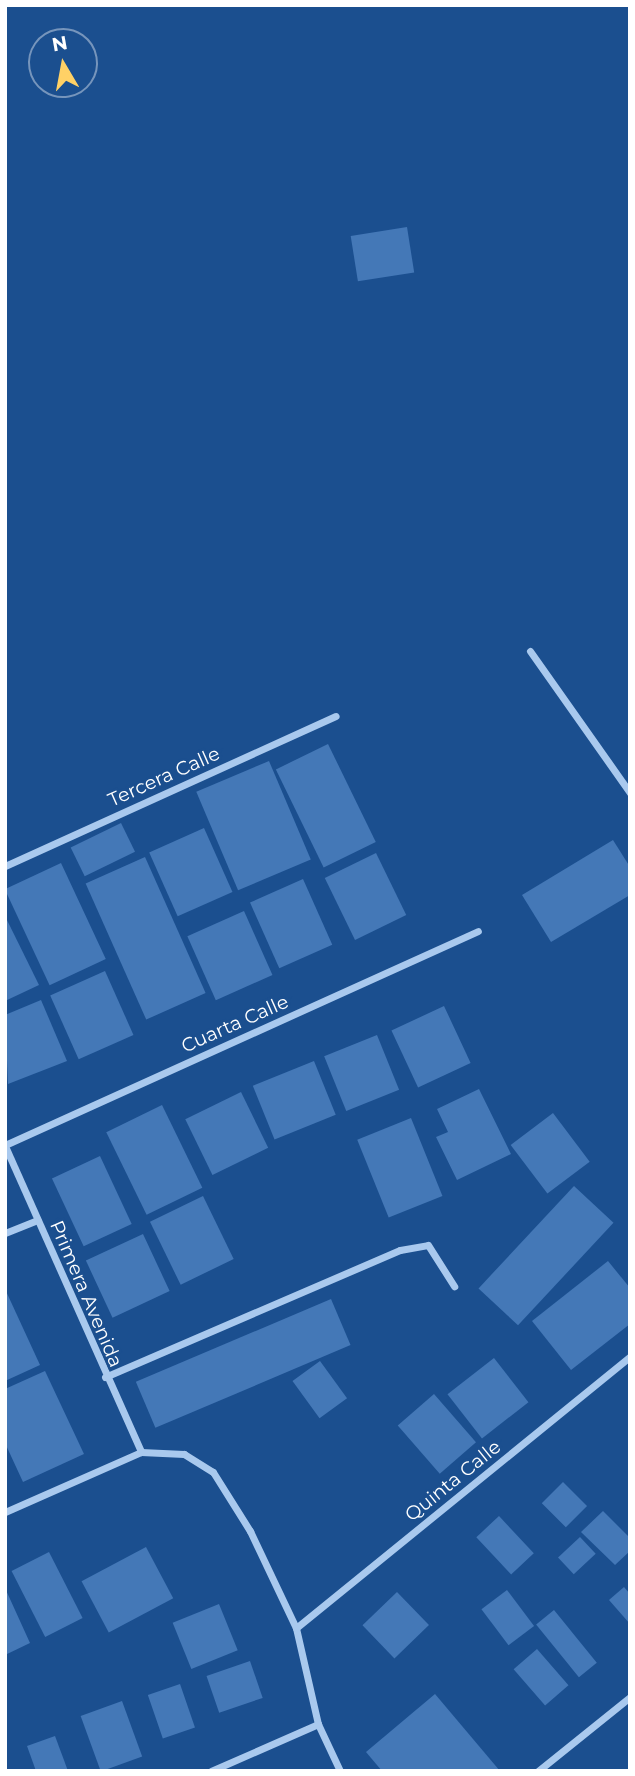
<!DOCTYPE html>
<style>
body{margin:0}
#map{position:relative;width:635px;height:1776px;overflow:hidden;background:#1b4f8f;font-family:Montserrat,sans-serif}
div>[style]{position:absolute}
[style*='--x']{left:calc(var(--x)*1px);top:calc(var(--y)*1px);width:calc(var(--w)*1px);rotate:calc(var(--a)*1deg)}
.building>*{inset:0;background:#4478b7;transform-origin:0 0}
.street>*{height:7px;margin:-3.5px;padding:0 3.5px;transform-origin:3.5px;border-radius:3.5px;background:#a9c9ee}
span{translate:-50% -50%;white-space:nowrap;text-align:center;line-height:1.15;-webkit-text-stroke:5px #1b4f8f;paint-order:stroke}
.street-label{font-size:19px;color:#fff}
.frame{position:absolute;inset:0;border:7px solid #fff;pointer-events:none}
.north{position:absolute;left:28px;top:28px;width:70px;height:70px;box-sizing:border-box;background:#1b4f8f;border:2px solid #7695bc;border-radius:50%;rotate:350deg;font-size:19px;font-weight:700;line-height:28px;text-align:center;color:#fff}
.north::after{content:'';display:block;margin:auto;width:24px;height:32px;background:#ffd166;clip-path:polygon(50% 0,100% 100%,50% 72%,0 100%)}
</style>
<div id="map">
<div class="building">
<i style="left:407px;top:227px;width:46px;height:57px;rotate:81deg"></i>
<i style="left:328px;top:744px;width:109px;height:58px;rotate:64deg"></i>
<i style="left:269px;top:761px;width:107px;height:79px;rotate:67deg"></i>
<i style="left:121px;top:823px;width:32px;height:56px;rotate:64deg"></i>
<i style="left:204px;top:828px;width:70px;height:60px;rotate:66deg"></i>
<i style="clip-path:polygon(613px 840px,630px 867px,630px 895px,551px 942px,522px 895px)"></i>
<i style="left:376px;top:853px;width:69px;height:57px;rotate:64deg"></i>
<i style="left:145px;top:857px;width:149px;height:65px;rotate:66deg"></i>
<i style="left:61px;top:863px;width:106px;height:62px;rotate:65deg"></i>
<i style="left:303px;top:879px;width:72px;height:58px;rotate:66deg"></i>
<i style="left:244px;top:911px;width:70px;height:62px;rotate:66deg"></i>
<i style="clip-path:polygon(5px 916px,39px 985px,5px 1001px)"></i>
<i style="left:105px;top:971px;width:70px;height:60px;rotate:66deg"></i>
<i style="clip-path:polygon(41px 1000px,67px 1061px,8px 1084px,5px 1015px)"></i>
<i style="left:444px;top:1006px;width:63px;height:58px;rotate:65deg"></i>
<i style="left:377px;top:1035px;width:59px;height:57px;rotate:68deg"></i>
<i style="left:314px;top:1061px;width:58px;height:66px;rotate:68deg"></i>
<i style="clip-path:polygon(479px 1089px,511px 1154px,457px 1180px,436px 1137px,448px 1132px,437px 1109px)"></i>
<i style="left:241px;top:1092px;width:62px;height:62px;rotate:64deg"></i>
<i style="left:162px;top:1105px;width:92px;height:62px;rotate:64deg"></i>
<i style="left:553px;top:1113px;width:61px;height:53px;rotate:53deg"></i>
<i style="left:411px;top:1118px;width:84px;height:58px;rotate:68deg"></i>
<i style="left:100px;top:1156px;width:75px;height:53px;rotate:65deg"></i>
<i style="left:574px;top:1186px;width:54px;height:140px;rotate:43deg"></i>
<i style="left:203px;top:1196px;width:70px;height:59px;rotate:64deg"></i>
<i style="left:143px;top:1234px;width:63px;height:63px;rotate:65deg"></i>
<i style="clip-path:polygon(608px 1261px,630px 1288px,630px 1324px,571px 1370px,532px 1321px)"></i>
<i style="clip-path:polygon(5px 1289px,40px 1365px,5px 1381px)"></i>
<i style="left:331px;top:1299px;width:50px;height:212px;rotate:67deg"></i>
<i style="left:494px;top:1358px;width:56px;height:59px;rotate:52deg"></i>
<i style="left:320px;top:1361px;width:46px;height:34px;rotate:54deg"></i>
<i style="clip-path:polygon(45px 1371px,84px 1454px,23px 1482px,5px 1443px,5px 1389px)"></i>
<i style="left:434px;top:1394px;width:64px;height:48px;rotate:49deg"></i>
<i style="left:563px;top:1482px;width:34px;height:30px;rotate:45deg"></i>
<i style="clip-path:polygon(603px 1511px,630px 1538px,630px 1551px,615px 1565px,581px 1532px)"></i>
<i style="left:499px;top:1516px;width:51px;height:31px;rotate:47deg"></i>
<i style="left:580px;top:1537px;width:23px;height:30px;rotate:47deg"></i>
<i style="left:146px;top:1547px;width:58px;height:73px;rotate:62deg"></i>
<i style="left:49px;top:1552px;width:74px;height:42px;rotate:63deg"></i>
<i style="clip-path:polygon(624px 1587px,630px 1594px,630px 1624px,609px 1600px)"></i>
<i style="clip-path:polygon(5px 1588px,30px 1643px,5px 1655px)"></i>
<i style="left:507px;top:1590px;width:45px;height:32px;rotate:53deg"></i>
<i style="left:397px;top:1592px;width:46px;height:48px;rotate:46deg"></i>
<i style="left:219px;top:1604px;width:50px;height:50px;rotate:68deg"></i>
<i style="left:554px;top:1610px;width:68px;height:23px;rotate:51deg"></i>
<i style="left:537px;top:1649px;width:48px;height:31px;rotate:49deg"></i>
<i style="left:250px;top:1661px;width:39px;height:46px;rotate:71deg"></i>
<i style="left:180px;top:1684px;width:46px;height:34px;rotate:71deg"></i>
<i style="clip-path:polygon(435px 1694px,500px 1771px,382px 1771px,366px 1752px)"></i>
<i style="left:122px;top:1701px;width:59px;height:44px;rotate:70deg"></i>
<i style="clip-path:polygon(55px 1736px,68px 1771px,36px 1771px,27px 1746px)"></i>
</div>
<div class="street">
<i style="--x:530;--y:651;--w:174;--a:54.8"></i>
<i style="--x:5;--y:866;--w:363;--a:-24.4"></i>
<i style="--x:5;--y:1145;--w:519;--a:-24.34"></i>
<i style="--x:5;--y:1146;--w:335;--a:66"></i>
<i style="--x:5;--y:1233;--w:35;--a:-22"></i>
<i style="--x:105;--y:1377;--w:321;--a:-23.3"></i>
<i style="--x:400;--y:1250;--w:28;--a:-10"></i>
<i style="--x:428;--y:1245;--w:49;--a:57.6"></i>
<i style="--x:5;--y:1512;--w:149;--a:-23.8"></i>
<i style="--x:141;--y:1452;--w:43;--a:2.7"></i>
<i style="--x:184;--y:1454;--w:34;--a:32"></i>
<i style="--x:213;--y:1472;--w:70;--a:57.9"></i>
<i style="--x:250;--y:1531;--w:107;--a:64.6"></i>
<i style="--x:296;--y:1628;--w:98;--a:77.1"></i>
<i style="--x:318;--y:1724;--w:52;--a:64.9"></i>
<i style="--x:296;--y:1628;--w:430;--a:-39.1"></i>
<i style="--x:211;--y:1771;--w:117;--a:-23.7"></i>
<i style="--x:538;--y:1771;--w:118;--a:-38.8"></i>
</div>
<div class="street-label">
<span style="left:164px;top:777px;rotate:-24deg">Tercera Calle</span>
<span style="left:235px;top:1024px;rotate:-24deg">Cuarta Calle</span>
<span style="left:86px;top:1294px;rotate:67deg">Primera Avenida</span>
<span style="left:453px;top:1481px;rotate:-39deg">Quinta Calle</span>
</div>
<div class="frame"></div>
<div class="north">N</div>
</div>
